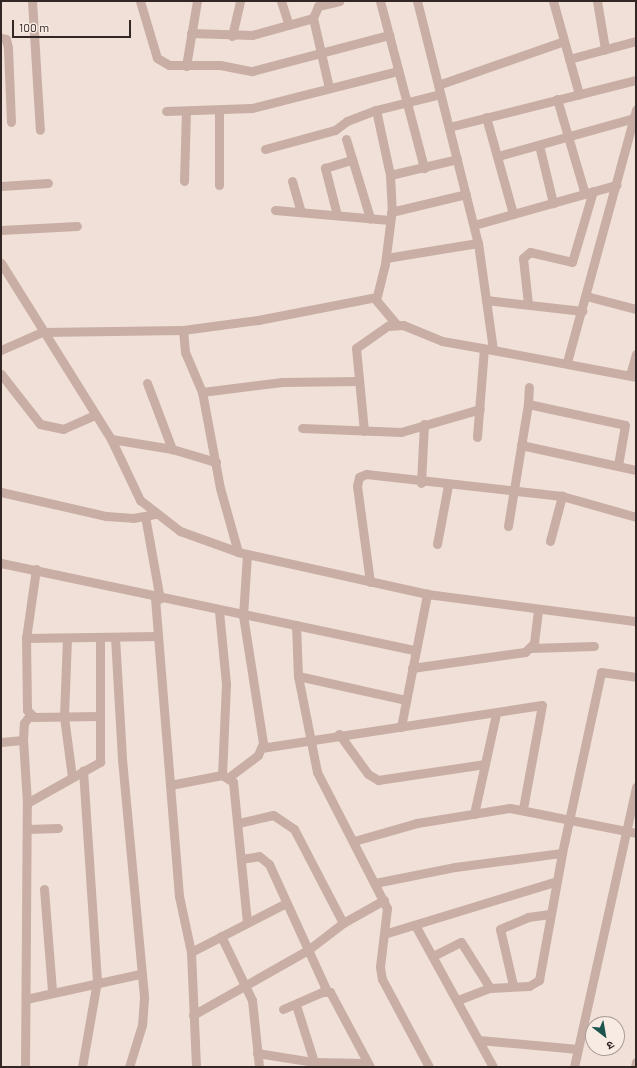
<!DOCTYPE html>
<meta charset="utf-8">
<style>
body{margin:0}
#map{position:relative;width:637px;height:1068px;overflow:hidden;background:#f0e0d7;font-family:Barlow,"Noto Sans Devanagari",sans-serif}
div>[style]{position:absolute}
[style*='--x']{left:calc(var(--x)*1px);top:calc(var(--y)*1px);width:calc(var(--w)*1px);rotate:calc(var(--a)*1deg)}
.minor>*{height:9px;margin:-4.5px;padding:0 4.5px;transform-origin:4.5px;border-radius:4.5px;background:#c8aea4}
span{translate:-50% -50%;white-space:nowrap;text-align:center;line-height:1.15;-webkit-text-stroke:3px #f8ebe3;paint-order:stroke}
.frame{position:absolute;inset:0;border:2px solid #332726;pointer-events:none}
.north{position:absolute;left:585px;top:1016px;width:40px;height:40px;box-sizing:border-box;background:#f8ebe3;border:1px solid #a99d97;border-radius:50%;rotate:149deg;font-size:11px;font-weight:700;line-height:16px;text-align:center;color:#332726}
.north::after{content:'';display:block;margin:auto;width:14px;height:18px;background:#1c544e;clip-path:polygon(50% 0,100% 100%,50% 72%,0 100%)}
.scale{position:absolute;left:12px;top:20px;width:119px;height:18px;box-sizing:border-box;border:2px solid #332726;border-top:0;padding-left:5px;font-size:12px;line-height:14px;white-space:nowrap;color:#332726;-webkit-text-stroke:3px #f8ebe3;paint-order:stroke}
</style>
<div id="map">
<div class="minor">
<i style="--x:32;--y:1;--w:129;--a:86.5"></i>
<i style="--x:140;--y:1;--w:59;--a:73.4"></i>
<i style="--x:157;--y:58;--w:14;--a:30"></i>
<i style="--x:169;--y:65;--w:51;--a:0"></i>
<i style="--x:220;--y:65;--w:33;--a:11"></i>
<i style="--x:252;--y:71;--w:142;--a:-14.7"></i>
<i style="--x:281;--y:1;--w:25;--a:72"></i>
<i style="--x:380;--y:1;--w:173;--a:75.2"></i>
<i style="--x:417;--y:1;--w:250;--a:75.9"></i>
<i style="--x:478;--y:243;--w:108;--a:82"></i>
<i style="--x:493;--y:350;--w:146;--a:10.7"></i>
<i style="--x:553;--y:1;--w:97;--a:74.4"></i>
<i style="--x:597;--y:1;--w:49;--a:80.5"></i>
<i style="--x:313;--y:18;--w:72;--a:77.1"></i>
<i style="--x:191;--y:33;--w:61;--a:1.9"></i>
<i style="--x:252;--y:35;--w:63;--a:-15.6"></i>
<i style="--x:313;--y:18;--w:13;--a:-67"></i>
<i style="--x:318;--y:6;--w:22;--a:-13"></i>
<i style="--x:232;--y:36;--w:36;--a:-77"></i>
<i style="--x:1;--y:38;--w:5;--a:11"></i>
<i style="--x:6;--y:39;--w:9;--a:77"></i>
<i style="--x:8;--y:48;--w:74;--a:87.7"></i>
<i style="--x:569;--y:59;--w:69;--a:-15"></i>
<i style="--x:186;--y:66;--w:66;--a:-80.4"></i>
<i style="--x:438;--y:85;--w:133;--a:-19.2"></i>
<i style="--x:557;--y:99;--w:99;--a:73.6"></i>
<i style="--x:219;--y:110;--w:75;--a:90"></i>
<i style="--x:376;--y:110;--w:66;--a:77.8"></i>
<i style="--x:390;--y:175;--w:34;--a:87"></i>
<i style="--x:392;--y:209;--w:55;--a:97.3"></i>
<i style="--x:385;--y:264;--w:37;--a:104"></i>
<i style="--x:376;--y:300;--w:31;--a:50"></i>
<i style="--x:166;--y:111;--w:86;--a:-2"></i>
<i style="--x:252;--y:108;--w:151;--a:-14.2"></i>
<i style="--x:486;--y:117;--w:101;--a:74.4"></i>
<i style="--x:449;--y:127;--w:193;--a:-14.1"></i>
<i style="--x:346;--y:139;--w:83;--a:73.1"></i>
<i style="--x:539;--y:145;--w:60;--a:76.4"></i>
<i style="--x:265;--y:149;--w:73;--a:-15.2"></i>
<i style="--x:335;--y:130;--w:15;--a:-37"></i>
<i style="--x:347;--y:121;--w:31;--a:-21"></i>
<i style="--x:376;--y:110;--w:66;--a:-14"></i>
<i style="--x:498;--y:156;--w:141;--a:-15.6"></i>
<i style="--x:390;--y:175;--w:69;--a:-13.4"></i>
<i style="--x:184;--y:181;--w:70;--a:-88.4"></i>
<i style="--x:292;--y:181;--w:32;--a:74"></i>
<i style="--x:1;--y:186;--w:47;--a:-3.7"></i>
<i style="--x:275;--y:210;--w:115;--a:5"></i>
<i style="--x:391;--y:212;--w:77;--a:-13.5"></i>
<i style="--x:337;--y:215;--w:49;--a:-104.3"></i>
<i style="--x:325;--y:168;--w:28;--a:-17"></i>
<i style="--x:474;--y:225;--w:148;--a:-15.7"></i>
<i style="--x:1;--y:230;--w:76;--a:-3"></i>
<i style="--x:386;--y:258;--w:93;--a:-9.3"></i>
<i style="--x:1;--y:263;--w:208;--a:58"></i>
<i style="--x:111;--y:439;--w:68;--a:64.6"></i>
<i style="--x:140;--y:500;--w:51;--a:37.8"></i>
<i style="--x:180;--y:531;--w:62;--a:19.9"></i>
<i style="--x:238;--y:552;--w:194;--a:12.5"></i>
<i style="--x:427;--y:594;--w:211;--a:7.4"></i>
<i style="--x:586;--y:296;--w:52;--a:14.6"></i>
<i style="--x:486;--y:300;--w:97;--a:6.5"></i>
<i style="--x:528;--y:304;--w:46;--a:-96.2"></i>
<i style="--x:523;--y:258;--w:9;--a:-41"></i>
<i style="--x:530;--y:252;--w:43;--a:13.4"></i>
<i style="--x:572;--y:262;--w:74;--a:-73.5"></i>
<i style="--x:1;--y:350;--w:45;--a:-23.7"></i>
<i style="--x:42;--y:332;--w:141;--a:-0.8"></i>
<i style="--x:567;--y:362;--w:262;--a:-74.7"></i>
<i style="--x:1;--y:374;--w:63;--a:52"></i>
<i style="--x:40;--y:424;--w:24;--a:12"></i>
<i style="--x:63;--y:429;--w:35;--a:-24"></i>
<i style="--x:630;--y:375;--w:22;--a:-74"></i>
<i style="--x:147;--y:383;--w:71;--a:69.3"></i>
<i style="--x:202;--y:392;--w:81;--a:-7.1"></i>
<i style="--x:282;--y:382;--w:77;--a:-0.7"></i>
<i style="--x:528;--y:404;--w:17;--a:-87"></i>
<i style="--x:302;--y:428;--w:99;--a:2.3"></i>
<i style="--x:401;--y:432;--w:82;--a:-16.2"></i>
<i style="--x:364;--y:431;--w:83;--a:-95.5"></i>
<i style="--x:356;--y:348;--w:39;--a:-35"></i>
<i style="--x:388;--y:326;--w:15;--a:-4"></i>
<i style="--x:403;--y:325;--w:42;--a:22.3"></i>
<i style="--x:442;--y:341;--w:52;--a:10"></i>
<i style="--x:477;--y:437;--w:88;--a:-85.5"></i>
<i style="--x:111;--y:439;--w:62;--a:9.3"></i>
<i style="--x:172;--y:449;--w:46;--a:16.5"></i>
<i style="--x:521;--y:445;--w:118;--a:12.3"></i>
<i style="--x:421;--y:483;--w:59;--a:-87.1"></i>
<i style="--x:1;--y:492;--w:108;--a:12.9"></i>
<i style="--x:106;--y:516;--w:27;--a:4"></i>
<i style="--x:133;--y:518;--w:22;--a:-10"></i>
<i style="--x:145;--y:516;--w:84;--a:79.8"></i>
<i style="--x:508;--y:526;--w:124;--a:-80.7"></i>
<i style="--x:528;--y:404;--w:99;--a:12.2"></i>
<i style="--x:625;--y:425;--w:41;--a:99.9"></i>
<i style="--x:550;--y:541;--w:47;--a:-75.1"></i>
<i style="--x:437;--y:544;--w:60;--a:-79.4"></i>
<i style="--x:238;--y:552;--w:66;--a:-105.7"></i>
<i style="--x:220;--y:488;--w:98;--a:-100.6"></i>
<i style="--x:202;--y:392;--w:43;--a:-113"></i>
<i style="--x:185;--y:352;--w:22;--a:-95"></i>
<i style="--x:183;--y:330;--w:76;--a:-7.6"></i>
<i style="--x:258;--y:320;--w:120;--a:-11"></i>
<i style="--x:1;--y:563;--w:423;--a:11.9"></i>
<i style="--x:36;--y:569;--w:70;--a:98.2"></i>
<i style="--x:26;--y:638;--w:72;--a:89.2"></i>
<i style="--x:27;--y:710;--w:10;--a:45"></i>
<i style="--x:34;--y:717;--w:65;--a:-0.9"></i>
<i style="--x:370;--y:582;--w:97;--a:-97.7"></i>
<i style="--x:357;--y:486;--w:9;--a:-77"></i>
<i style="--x:359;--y:477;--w:8;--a:-23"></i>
<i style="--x:366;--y:474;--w:197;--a:6.4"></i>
<i style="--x:562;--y:496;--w:77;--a:15.8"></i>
<i style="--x:155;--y:598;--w:299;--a:85.4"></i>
<i style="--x:179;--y:896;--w:57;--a:77.9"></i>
<i style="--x:191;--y:952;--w:115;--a:87.5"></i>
<i style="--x:219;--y:611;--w:73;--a:84.5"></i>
<i style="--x:226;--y:684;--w:91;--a:92.5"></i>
<i style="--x:296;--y:625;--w:51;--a:87.8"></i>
<i style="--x:298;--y:676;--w:98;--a:78.8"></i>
<i style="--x:317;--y:772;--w:153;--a:62.8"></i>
<i style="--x:387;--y:908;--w:59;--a:96.8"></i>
<i style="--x:380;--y:967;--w:12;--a:81"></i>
<i style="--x:382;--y:979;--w:100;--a:61.9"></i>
<i style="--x:115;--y:637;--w:122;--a:86.7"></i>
<i style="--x:122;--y:759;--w:240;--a:84.7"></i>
<i style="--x:144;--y:998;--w:27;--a:94"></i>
<i style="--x:142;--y:1025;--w:44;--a:107.2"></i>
<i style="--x:26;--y:638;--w:132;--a:-0.9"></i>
<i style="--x:67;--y:638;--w:79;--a:92.2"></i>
<i style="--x:64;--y:717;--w:61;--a:82.4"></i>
<i style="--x:531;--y:648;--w:63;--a:-1.8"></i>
<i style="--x:412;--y:668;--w:114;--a:-8.1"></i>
<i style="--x:525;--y:652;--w:13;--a:-45"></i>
<i style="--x:534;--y:643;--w:34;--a:-83"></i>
<i style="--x:298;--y:676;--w:111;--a:12.5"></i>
<i style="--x:401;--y:727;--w:136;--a:-78.9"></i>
<i style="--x:339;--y:734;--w:49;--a:54.1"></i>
<i style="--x:368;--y:774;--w:12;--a:31"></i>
<i style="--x:378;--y:780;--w:108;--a:-8.5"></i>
<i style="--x:1;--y:742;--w:22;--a:-5"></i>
<i style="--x:261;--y:748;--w:284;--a:-8.7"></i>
<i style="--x:542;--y:705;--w:106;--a:100.4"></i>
<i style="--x:229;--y:777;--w:36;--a:-37"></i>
<i style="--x:258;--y:755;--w:13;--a:-67"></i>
<i style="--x:263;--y:743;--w:129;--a:-98.9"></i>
<i style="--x:243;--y:616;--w:62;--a:-86.3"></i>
<i style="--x:170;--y:785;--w:53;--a:-10.9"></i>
<i style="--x:222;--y:775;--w:13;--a:32"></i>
<i style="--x:233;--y:782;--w:141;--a:84.3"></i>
<i style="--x:27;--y:803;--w:63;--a:-93.6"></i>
<i style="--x:23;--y:740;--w:17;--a:-87"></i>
<i style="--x:24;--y:723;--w:10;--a:-53"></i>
<i style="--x:474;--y:814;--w:102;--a:-77.6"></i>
<i style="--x:27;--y:829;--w:31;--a:-2"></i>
<i style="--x:354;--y:841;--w:66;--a:-15.9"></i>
<i style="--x:417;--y:823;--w:94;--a:-9.2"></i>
<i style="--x:510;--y:808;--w:128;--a:11.2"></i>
<i style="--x:241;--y:859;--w:18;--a:-9"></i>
<i style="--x:259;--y:856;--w:13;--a:39"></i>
<i style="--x:269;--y:864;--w:140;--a:65.5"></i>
<i style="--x:375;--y:883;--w:82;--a:-11.3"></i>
<i style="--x:455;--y:867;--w:108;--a:-7.5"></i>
<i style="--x:44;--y:889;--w:102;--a:85.5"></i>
<i style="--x:343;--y:923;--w:47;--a:-29.3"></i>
<i style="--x:415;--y:925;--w:162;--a:61.2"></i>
<i style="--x:384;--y:934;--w:181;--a:-17"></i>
<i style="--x:221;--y:936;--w:71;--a:64.2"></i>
<i style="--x:252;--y:1000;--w:67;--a:84"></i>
<i style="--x:191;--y:952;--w:107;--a:-27.3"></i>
<i style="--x:433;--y:956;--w:31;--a:-27"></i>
<i style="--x:461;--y:942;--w:54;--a:57.8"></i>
<i style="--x:513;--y:985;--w:57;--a:-103.1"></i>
<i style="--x:500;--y:929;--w:30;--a:-23"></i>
<i style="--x:528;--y:917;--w:22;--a:-8"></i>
<i style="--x:26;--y:999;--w:117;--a:-12.4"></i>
<i style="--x:458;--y:1000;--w:34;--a:-21"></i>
<i style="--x:490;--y:988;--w:39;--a:-3"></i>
<i style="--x:529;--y:986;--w:12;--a:-31"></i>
<i style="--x:539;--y:980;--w:129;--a:-79.7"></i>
<i style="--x:562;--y:853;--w:185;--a:-77.8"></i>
<i style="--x:601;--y:672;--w:35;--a:8"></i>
<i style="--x:296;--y:1005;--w:60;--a:72.5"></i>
<i style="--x:283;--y:1009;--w:43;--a:-23.6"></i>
<i style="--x:322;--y:992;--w:8;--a:0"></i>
<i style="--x:330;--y:992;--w:85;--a:61.9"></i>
<i style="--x:193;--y:1015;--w:132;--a:-29.5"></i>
<i style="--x:308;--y:950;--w:44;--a:-37.6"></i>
<i style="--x:343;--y:923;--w:106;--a:-117.5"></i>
<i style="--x:294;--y:829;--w:25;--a:-146"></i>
<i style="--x:273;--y:815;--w:36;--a:167"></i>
<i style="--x:479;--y:1040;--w:99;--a:5.2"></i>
<i style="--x:257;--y:1053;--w:58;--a:9"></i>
<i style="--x:314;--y:1062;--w:53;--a:1.1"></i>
<i style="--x:25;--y:1067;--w:264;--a:-89.6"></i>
<i style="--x:27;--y:803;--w:84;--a:-29.3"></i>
<i style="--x:100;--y:762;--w:125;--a:-90"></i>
<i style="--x:82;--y:1067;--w:87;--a:-80.1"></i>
<i style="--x:97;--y:981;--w:211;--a:-93.8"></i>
<i style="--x:574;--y:1067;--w:287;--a:-77.5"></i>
<i style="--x:635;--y:1067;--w:5;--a:-79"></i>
</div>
<div class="frame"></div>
<div class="north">उ</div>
<div class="scale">100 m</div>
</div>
